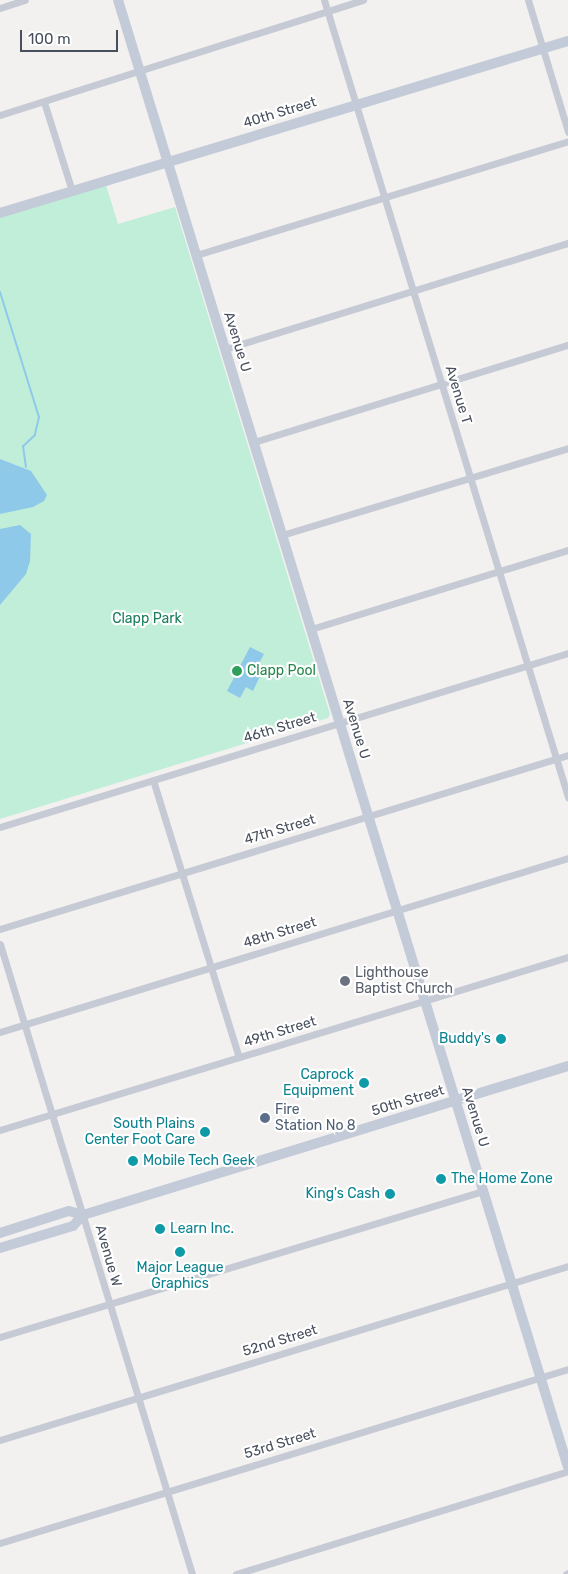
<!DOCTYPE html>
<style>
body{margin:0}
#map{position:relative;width:568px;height:1574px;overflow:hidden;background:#f3f1f0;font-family:Rubik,sans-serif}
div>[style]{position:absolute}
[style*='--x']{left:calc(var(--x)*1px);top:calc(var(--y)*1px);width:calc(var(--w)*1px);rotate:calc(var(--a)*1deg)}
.green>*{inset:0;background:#c1eed9}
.water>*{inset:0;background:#8fc9ea}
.stream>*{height:2px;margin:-1px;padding:0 1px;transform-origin:1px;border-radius:1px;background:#8fc9ea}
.street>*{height:7px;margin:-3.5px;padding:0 3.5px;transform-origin:3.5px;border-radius:3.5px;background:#c5cad5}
.secondary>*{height:10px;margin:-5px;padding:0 5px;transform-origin:5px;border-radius:5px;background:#c4cbd8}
.dots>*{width:14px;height:14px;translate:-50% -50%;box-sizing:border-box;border:2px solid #fff;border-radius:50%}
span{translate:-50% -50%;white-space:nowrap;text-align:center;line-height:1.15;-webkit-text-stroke:4.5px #fff;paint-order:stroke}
.street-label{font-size:14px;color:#49505d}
.park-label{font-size:14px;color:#1a7e5b}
.leisure-label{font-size:14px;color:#27864d}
.left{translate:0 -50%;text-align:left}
.worship-label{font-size:14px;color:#5b616d}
.culture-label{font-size:14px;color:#0d838f}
.right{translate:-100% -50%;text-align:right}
.service-label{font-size:14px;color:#4e5e75}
.scale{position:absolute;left:20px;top:30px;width:98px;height:22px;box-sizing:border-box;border:2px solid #49505d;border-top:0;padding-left:6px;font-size:15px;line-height:18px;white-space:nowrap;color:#49505d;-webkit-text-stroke:4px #fff;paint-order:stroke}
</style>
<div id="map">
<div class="green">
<i style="clip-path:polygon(106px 185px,118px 224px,175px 207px,330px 714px,328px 718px,0 819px,0 217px)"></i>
</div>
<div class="water">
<i style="clip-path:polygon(0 459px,31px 471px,47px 495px,44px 501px,33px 507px,0 514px)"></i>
<i style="clip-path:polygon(20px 525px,31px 534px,30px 561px,26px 574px,0 605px,0 529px)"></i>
<i style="clip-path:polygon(250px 647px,264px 654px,258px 665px,264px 668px,253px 691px,246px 687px,240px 698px,227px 691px)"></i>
</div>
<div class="stream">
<i style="--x:0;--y:292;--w:131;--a:72.7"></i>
<i style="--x:39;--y:417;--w:18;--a:103"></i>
<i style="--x:35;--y:435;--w:16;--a:137"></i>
<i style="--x:23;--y:446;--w:21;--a:82"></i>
</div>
<div class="street">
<i style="--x:324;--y:0;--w:834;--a:72.98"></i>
<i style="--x:528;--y:0;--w:138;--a:73.1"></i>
<i style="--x:0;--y:8;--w:26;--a:-18"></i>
<i style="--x:44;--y:102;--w:93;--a:72.5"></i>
<i style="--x:0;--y:115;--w:381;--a:-17.6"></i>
<i style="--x:196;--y:255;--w:389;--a:-17"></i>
<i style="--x:225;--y:349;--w:359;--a:-17.2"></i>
<i style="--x:254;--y:442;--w:329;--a:-17.2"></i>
<i style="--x:282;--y:535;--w:299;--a:-16.9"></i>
<i style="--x:311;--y:629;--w:269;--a:-17.1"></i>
<i style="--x:153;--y:780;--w:290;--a:72.8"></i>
<i style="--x:0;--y:827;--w:594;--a:-17.03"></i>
<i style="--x:0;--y:929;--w:594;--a:-17.03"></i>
<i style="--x:0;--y:944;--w:659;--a:73.05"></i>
<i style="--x:0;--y:1032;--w:594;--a:-17.03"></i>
<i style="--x:0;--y:1130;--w:594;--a:-16.94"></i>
<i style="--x:0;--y:1337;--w:505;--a:-16.82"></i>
<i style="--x:0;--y:1440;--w:594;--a:-17.03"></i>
<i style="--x:0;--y:1543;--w:594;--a:-17.03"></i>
<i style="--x:236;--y:1574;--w:348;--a:-17.2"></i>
<i style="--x:566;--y:1574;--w:2;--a:-27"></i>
</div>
<div class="secondary">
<i style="--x:118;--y:0;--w:1534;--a:72.95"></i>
<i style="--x:0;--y:213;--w:593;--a:-16.85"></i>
<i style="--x:0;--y:1233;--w:72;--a:-17.7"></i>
<i style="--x:69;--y:1211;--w:15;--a:16"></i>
<i style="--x:0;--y:1248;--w:76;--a:-16.8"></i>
<i style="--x:73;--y:1226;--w:15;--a:-48"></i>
<i style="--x:83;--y:1215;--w:507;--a:-17.08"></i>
</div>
<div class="dots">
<i style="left:237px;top:671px;background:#2e9e5b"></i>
<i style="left:345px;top:981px;background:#6b7280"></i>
<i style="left:501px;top:1039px;background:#0f9aa8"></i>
<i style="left:364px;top:1083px;background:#0f9aa8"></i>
<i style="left:265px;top:1118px;background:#5c6f8a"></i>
<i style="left:205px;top:1132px;background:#0f9aa8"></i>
<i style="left:133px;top:1161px;background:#0f9aa8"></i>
<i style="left:441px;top:1179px;background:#0f9aa8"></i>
<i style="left:390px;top:1194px;background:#0f9aa8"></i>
<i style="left:160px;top:1229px;background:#0f9aa8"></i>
<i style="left:180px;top:1252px;background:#0f9aa8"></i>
</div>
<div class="street-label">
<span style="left:280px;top:113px;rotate:-17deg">40th Street</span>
<span style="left:237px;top:342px;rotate:73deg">Avenue U</span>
<span style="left:458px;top:395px;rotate:73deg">Avenue T</span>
<span style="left:280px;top:728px;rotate:-17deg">46th Street</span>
<span style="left:356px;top:729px;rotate:73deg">Avenue U</span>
<span style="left:280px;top:830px;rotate:-17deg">47th Street</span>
<span style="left:280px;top:933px;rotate:-17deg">48th Street</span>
<span style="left:280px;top:1032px;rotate:-17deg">49th Street</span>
<span style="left:408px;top:1101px;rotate:-17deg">50th Street</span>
<span style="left:475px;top:1117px;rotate:73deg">Avenue U</span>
<span style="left:108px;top:1256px;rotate:74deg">Avenue W</span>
<span style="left:280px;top:1341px;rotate:-17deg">52nd Street</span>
<span style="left:280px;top:1444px;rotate:-17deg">53rd Street</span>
</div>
<div class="park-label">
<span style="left:147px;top:619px">Clapp Park</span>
</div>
<div class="leisure-label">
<span class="left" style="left:247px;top:671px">Clapp Pool</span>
</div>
<div class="worship-label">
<span class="left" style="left:355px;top:981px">Lighthouse<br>Baptist Church</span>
</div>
<div class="culture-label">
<span class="right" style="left:491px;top:1039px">Buddy's</span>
<span class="right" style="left:354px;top:1083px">Caprock<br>Equipment</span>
<span class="right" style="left:195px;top:1132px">South Plains<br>Center Foot Care</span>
<span class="left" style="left:143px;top:1161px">Mobile Tech Geek</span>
<span class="left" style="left:451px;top:1179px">The Home Zone</span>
<span class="right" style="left:380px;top:1194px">King's Cash</span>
<span class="left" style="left:170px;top:1229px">Learn Inc.</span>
<span style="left:180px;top:1276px">Major League<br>Graphics</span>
</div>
<div class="service-label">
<span class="left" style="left:275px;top:1118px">Fire<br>Station No 8</span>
</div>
<div class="scale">100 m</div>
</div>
